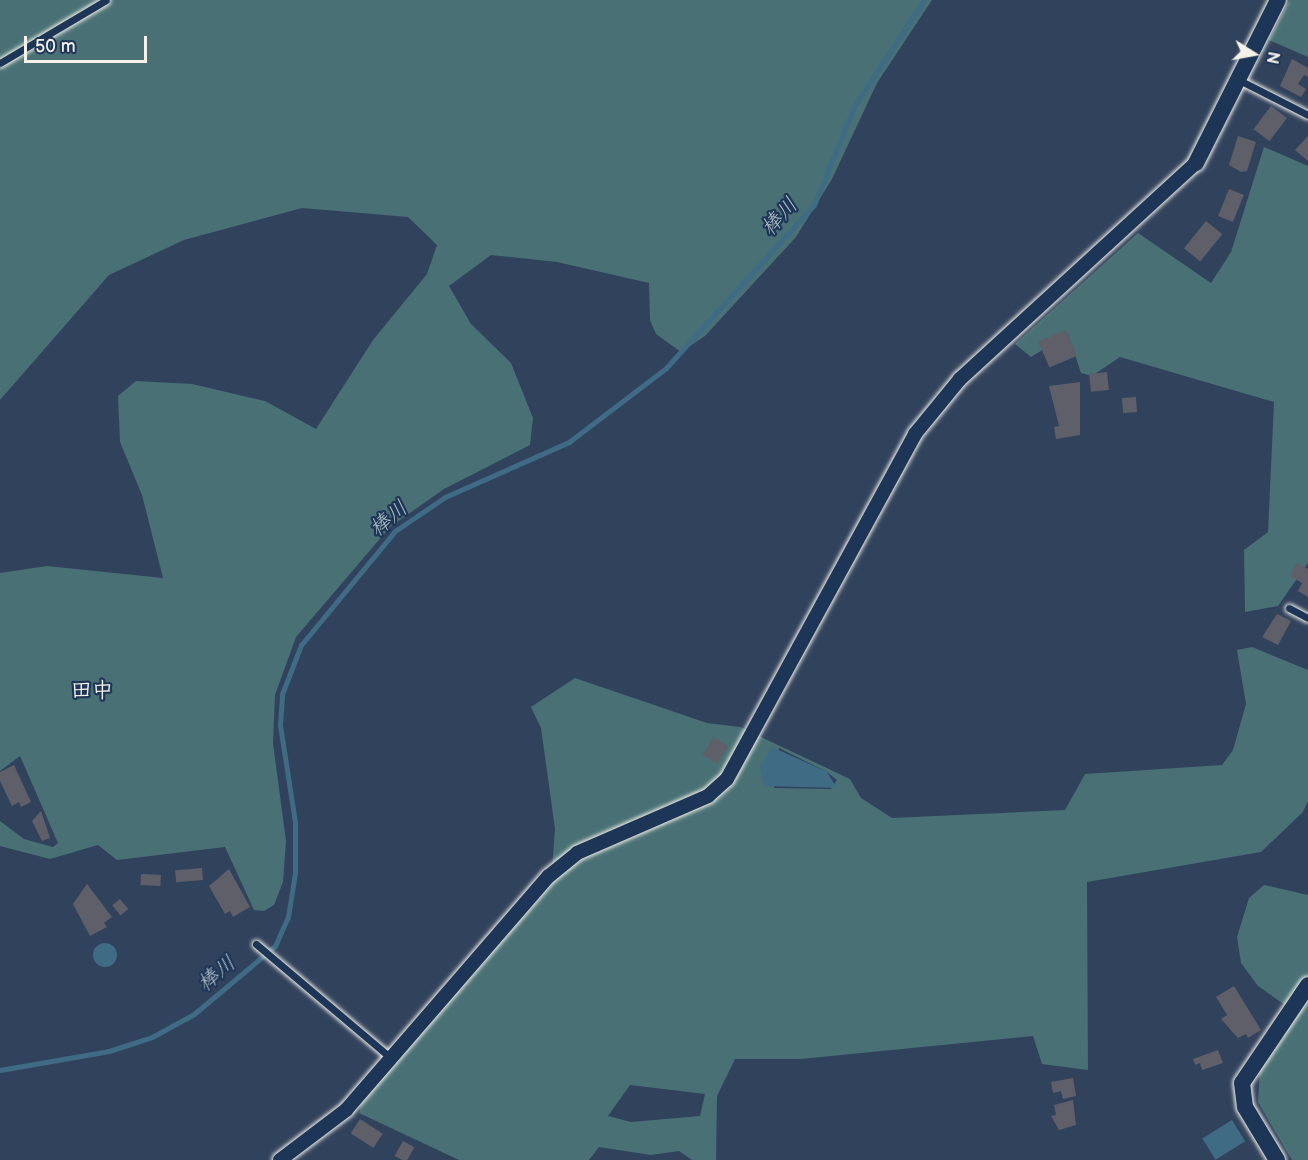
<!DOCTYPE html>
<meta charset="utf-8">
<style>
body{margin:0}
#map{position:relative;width:1308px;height:1160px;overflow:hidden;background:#31425d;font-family:"Balsamiq Sans","Klee One",sans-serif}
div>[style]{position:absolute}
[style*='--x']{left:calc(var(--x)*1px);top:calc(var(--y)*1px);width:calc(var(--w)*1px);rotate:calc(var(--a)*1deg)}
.green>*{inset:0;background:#487075}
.water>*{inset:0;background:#3f6b84;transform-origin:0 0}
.round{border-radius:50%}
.stream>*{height:5px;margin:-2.5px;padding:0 2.5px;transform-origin:2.5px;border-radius:2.5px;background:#3f6b84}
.building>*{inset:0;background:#5f5f6a;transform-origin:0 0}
.roads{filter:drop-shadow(0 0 2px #f4f1e8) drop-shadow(0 0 2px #f4f1e8)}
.service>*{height:7px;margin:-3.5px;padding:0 3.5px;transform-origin:3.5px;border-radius:3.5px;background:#1d3557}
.minor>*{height:14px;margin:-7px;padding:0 7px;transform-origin:7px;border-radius:7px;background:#1d3557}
.tertiary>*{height:16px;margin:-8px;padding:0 8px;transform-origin:8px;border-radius:8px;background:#1d3557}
span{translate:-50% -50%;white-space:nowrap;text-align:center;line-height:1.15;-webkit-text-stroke:4.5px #1d3557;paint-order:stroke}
.water-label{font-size:21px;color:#b5c2c5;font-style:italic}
.neighbourhood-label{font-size:21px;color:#f4f1e8;font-weight:700}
.north{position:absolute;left:1224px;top:24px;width:60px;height:60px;-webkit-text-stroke:4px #1d3557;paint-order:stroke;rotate:101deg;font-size:16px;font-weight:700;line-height:24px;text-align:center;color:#f4f1e8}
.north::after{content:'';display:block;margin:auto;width:21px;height:27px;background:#f4f1e8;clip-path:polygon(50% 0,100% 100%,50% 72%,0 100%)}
.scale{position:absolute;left:24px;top:36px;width:123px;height:27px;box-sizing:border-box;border:3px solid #f4f1e8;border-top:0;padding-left:8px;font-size:18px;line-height:21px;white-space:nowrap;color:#f4f1e8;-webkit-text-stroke:4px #1d3557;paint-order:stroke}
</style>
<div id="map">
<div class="green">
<i style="clip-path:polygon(0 0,932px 0,877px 83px,832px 179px,796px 237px,705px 336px,681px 352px,656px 334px,650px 320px,649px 283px,557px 262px,491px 255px,449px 286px,471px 324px,511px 363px,533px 418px,530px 445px,444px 489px,390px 527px,296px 637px,275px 695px,273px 743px,286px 841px,283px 882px,274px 905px,264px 911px,254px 910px,225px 847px,117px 860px,98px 845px,50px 859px,0 846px,0 821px,24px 839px,53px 847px,58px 843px,20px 756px,0 771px,0 573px,47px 566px,163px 578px,142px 495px,120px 442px,118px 396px,136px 381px,192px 384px,265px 401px,316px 429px,373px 340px,427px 274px,437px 245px,408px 217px,302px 208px,184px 240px,109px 275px,0 400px)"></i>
<i style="clip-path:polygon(1290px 0,1308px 0,1308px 57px,1269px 40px)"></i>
<i style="clip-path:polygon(1264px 147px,1308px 166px,1308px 563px,1278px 606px,1245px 612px,1244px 550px,1268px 532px,1274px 402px,1120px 357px,1092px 376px,1081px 373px,1068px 334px,1031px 357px,1015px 344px,1138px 233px,1211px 283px,1231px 252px)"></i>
<i style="clip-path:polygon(evenodd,1252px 647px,1308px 670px,1308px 801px,1303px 812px,1261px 852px,1087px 882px,1088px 1070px,1042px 1064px,1033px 1036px,801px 1059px,735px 1059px,717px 1096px,716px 1160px,692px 1160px,679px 1151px,651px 1155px,599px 1147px,589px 1160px,459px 1160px,359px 1113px,363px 1099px,551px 882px,555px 829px,541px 728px,531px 707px,575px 678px,707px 723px,740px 727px,850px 779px,861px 798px,892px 818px,1065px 810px,1085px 774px,1222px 765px,1233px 750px,1246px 704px,1237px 650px,1252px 647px,779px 748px,827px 772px,837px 780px,831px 789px,774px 788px,779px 748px,1252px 647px,630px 1085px,705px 1094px,700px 1116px,631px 1122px,608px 1116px,630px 1085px)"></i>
<i style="clip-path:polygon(1264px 885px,1308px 895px,1308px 1160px,1292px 1160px,1258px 1102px,1260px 1069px,1284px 1037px,1285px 1005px,1258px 986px,1241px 963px,1237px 937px,1249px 898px)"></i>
</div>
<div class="water">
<i style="clip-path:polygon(772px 747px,827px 772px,837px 788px,764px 786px,760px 767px)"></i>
<i class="round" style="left:93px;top:943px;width:24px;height:24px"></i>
<i style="left:1232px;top:1120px;width:25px;height:35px;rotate:58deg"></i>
</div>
<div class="stream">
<i style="--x:0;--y:1070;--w:111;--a:-9.9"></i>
<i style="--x:109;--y:1051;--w:45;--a:-18"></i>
<i style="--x:152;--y:1037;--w:48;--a:-28.7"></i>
<i style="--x:194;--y:1014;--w:106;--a:-40"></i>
<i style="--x:275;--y:946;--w:32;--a:-66"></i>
<i style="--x:288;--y:917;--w:45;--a:-81"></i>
<i style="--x:295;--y:873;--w:51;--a:-90"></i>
<i style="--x:295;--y:822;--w:98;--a:-98.8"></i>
<i style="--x:280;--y:725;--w:31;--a:-86"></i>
<i style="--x:282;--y:694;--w:53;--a:-68.8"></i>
<i style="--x:301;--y:645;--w:148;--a:-50.5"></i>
<i style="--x:395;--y:531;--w:60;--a:-34.2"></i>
<i style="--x:445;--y:497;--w:136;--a:-23.9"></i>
<i style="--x:569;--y:442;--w:122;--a:-37.3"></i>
<i style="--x:666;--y:368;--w:220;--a:-47.8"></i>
<i style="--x:814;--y:205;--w:106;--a:-67.8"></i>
<i style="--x:854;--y:107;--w:128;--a:-56.8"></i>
</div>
<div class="building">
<i style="clip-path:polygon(1292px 59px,1308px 68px,1308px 77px,1304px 75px,1298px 84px,1306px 89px,1301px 97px,1280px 86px)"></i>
<i style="left:1271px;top:106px;width:20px;height:29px;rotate:37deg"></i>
<i style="clip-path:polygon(1238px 136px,1256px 142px,1247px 171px,1241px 172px,1229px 165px)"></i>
<i style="clip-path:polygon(1308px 136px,1308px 161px,1295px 150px)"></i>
<i style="left:1229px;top:189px;width:16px;height:29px;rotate:22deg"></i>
<i style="left:1206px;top:221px;width:21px;height:35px;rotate:39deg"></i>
<i style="left:1066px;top:330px;width:28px;height:30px;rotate:67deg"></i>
<i style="left:1107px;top:372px;width:18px;height:18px;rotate:84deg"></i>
<i style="clip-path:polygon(1080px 382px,1080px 435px,1056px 439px,1054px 427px,1059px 426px,1049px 386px)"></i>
<i style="left:1136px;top:397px;width:15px;height:14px;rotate:86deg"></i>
<i style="clip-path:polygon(1297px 563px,1308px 569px,1308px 597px,1298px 591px,1302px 583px,1290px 576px)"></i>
<i style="clip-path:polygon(1277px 614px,1291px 621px,1278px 645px,1262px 637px)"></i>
<i style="left:714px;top:737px;width:17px;height:21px;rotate:33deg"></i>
<i style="clip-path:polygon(14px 765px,31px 802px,21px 807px,19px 802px,12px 806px,0 781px,0 772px)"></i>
<i style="clip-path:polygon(41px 811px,50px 838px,42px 841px,32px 821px)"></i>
<i style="left:202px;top:868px;width:12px;height:27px;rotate:85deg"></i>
<i style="clip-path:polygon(229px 869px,250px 907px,233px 917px,230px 911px,225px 914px,209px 886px)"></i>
<i style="left:141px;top:874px;width:20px;height:11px;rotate:3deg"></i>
<i style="clip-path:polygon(87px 884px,112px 917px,104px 923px,107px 927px,90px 936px,73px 904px)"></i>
<i style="left:120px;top:899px;width:13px;height:10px;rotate:51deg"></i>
<i style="clip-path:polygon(1234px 986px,1261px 1030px,1248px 1038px,1246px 1034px,1238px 1038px,1221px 1019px,1227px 1015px,1216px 997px)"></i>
<i style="clip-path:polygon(1218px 1050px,1223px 1063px,1202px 1070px,1200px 1063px,1195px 1065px,1193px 1059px)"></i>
<i style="clip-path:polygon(1073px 1078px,1076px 1096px,1063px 1099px,1061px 1091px,1053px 1093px,1051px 1082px)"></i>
<i style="clip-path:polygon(1073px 1100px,1076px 1125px,1059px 1130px,1051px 1116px,1056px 1115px,1054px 1105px)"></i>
<i style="left:360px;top:1119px;width:27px;height:17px;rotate:33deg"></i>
<i style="left:403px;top:1141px;width:13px;height:17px;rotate:29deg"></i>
</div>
<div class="roads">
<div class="service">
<i style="--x:0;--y:63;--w:123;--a:-30.7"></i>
<i style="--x:1239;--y:80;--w:77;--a:26.9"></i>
<i style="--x:1289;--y:608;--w:21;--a:28"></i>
<i style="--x:256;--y:944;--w:177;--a:40.2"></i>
</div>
<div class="minor">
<i style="--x:280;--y:1160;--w:83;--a:-37.1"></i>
<i style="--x:346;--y:1110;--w:310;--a:-49.1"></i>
<i style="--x:549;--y:876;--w:36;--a:-39"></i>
<i style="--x:577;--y:853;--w:143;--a:-23.5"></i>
<i style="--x:708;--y:796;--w:25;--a:-42"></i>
<i style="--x:727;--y:779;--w:393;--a:-61.4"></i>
<i style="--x:915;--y:434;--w:71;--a:-50.7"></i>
<i style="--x:960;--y:379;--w:320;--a:-42.5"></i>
</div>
<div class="tertiary">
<i style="--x:1196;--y:163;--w:182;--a:-63.3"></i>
<i style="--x:1277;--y:1160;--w:62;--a:-121.1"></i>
<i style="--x:1245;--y:1107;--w:24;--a:-97"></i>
<i style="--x:1242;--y:1083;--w:118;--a:-56"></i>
</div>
</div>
<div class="water-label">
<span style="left:780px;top:217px;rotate:-48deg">棒川</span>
<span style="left:389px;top:519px;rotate:-40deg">棒川</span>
<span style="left:217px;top:974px;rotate:-40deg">棒川</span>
</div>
<div class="neighbourhood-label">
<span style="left:92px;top:691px">田中</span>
</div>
<div class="north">N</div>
<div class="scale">50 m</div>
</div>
